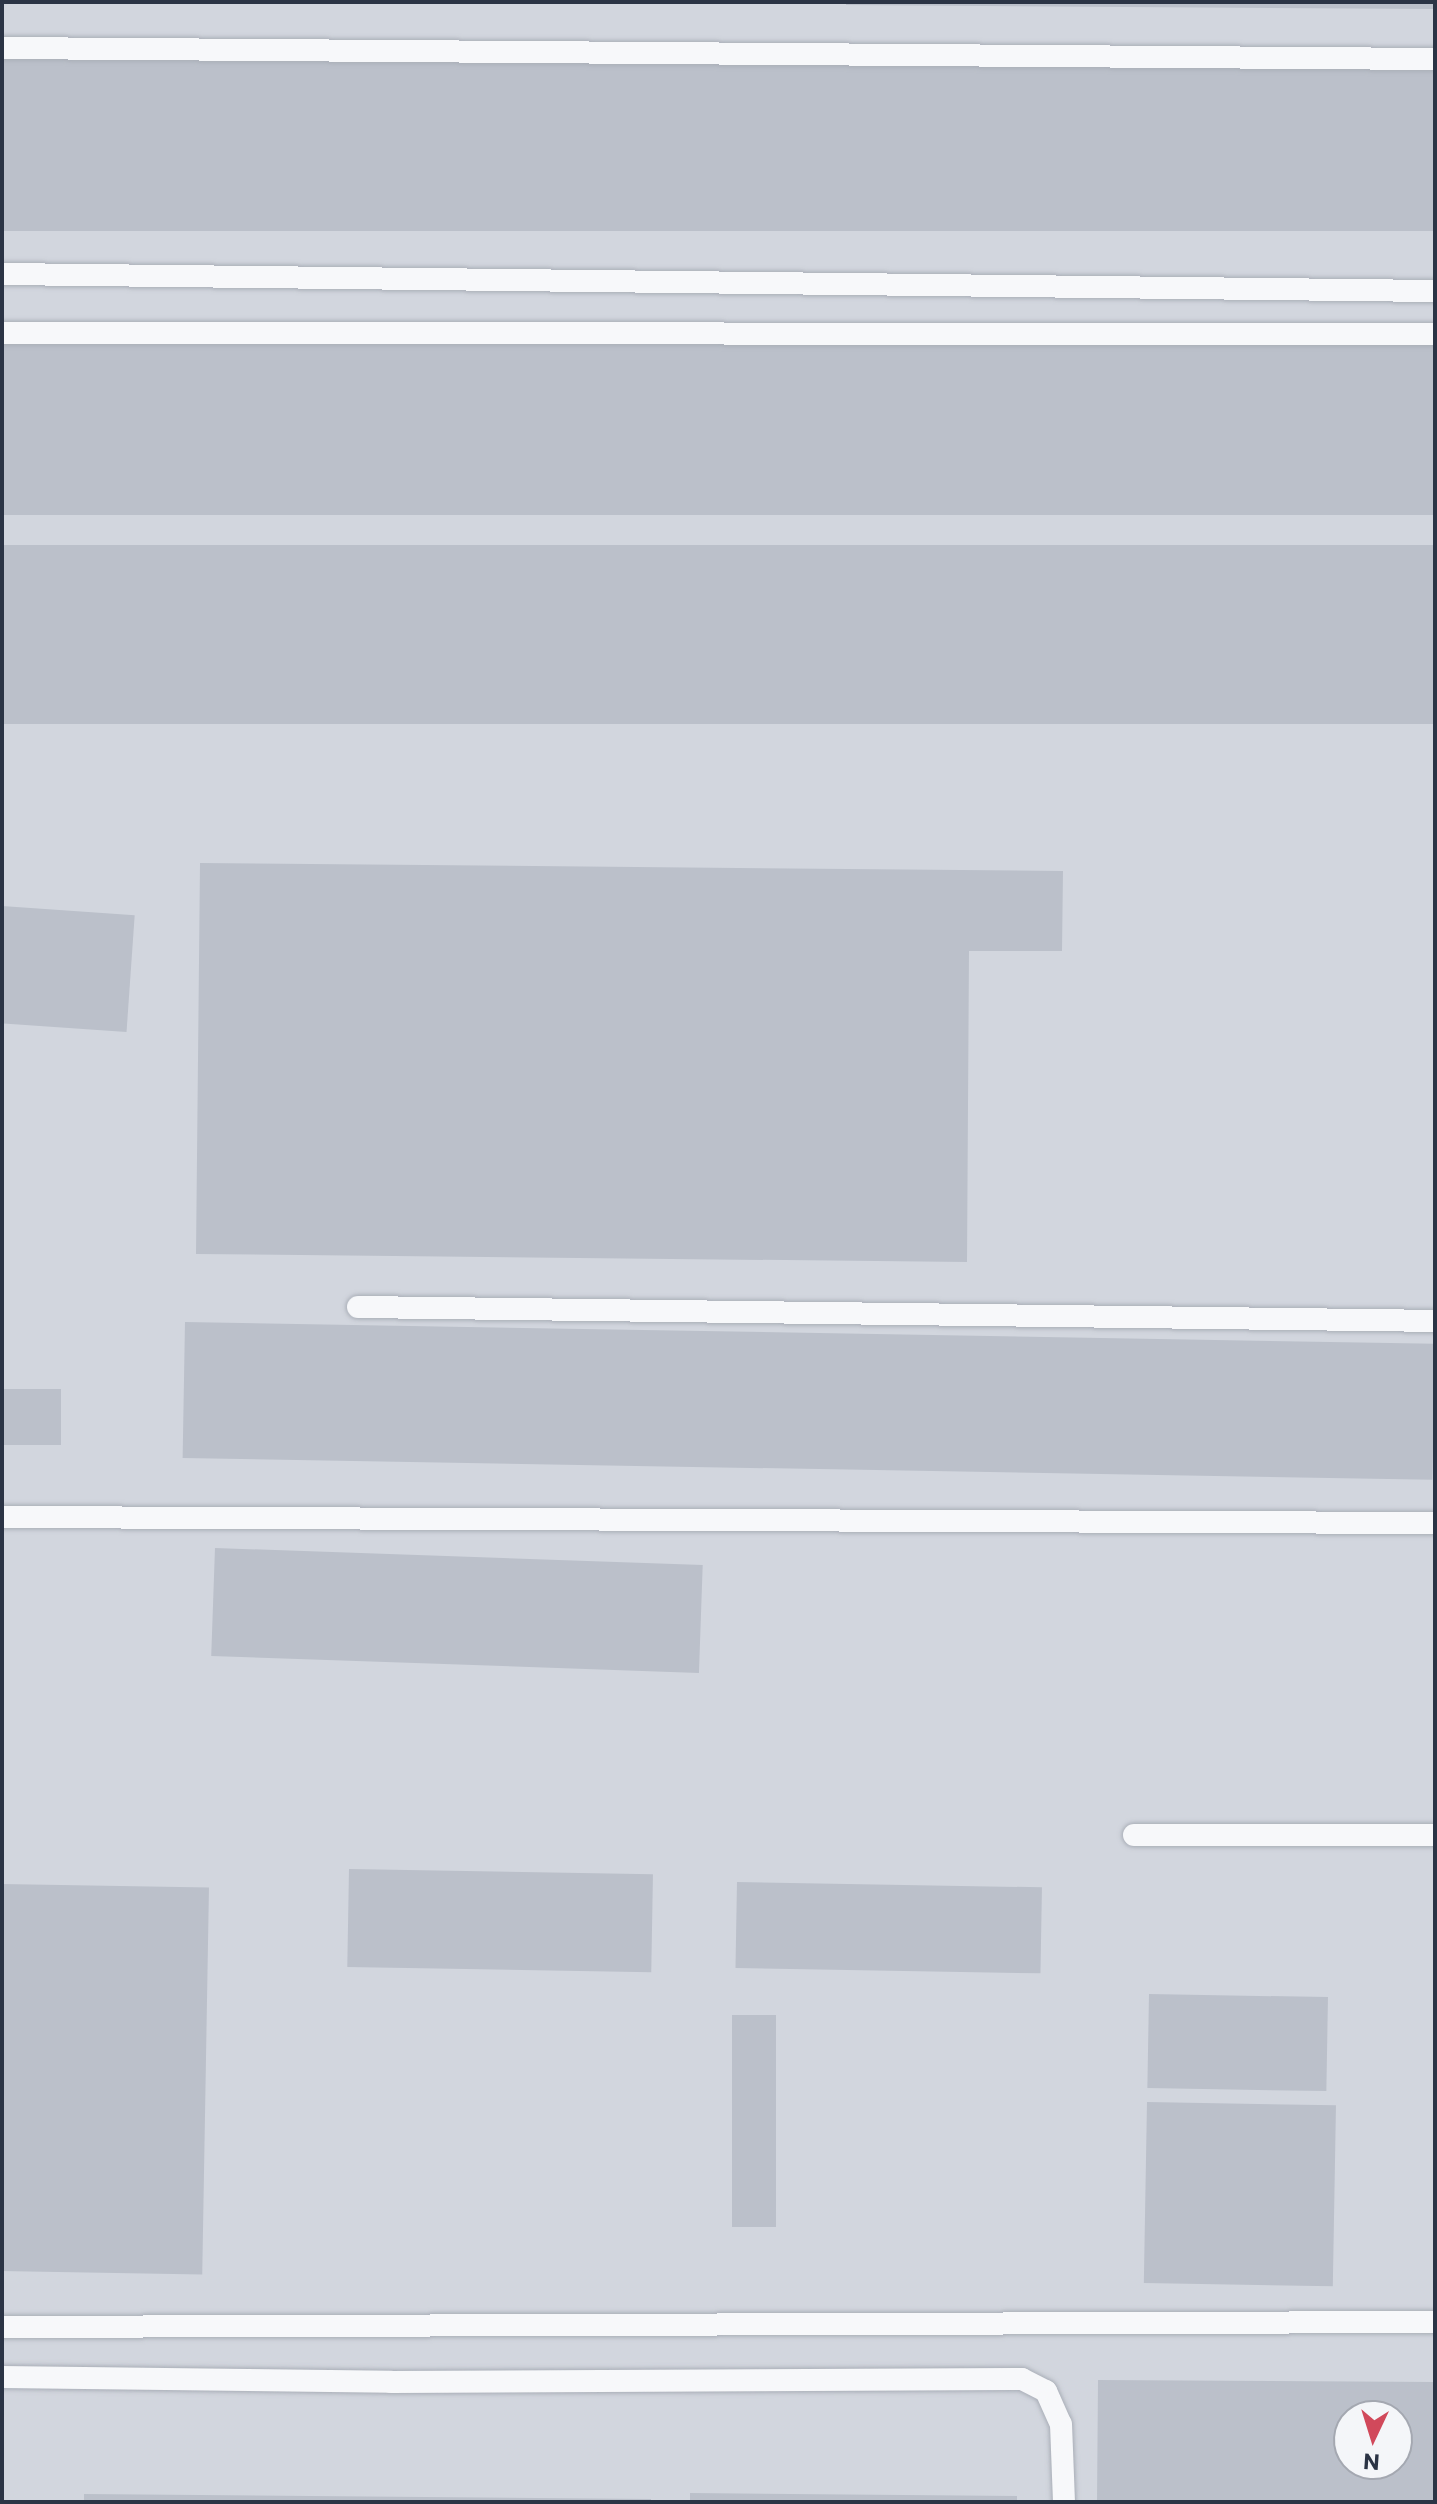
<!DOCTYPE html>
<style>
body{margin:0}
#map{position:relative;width:1437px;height:2504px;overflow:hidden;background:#e4e7ec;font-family:Commissioner,sans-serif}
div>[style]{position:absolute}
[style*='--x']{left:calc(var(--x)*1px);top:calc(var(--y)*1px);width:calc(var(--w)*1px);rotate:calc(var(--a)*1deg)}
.built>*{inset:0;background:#d2d6de}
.building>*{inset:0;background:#bbc0ca;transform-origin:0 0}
.roads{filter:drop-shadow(0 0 2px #a9aeb7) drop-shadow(0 0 2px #a9aeb7)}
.service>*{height:22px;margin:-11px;padding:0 11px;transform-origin:11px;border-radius:11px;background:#f7f8fa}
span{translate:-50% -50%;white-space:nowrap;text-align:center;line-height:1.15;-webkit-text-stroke:6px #f4f6f9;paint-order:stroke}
.frame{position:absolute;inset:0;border:4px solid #2b3445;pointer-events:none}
.north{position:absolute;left:1333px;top:2400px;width:80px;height:80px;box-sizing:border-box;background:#f4f6f9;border:2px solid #a4a8b1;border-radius:50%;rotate:184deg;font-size:22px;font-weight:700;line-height:32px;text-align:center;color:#2b3445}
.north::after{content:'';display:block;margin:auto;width:28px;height:36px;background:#d1495b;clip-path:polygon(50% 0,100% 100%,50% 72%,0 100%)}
</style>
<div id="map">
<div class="built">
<i style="clip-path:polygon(evenodd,2px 2px,1435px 2px,1435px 2502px,2px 2502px,2px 2px,1349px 2416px,1397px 2416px,1397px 2464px,1349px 2464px,1349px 2416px)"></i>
</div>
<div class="building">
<i style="clip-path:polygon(846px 2px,1435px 2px,1435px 9px,846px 5px)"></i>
<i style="left:2px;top:53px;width:1433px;height:178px"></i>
<i style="left:2px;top:337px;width:1433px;height:178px"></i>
<i style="left:2px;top:545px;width:1433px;height:179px"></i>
<i style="clip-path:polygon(200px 863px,1063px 871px,1062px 951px,969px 951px,967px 1262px,196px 1254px)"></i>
<i style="left:2px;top:906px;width:133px;height:117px;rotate:4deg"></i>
<i style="left:185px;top:1322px;width:1250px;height:136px;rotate:1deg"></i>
<i style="left:2px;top:1389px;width:59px;height:56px"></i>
<i style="left:215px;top:1548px;width:488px;height:108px;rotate:2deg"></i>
<i style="left:349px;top:1869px;width:304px;height:98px;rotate:1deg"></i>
<i style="left:737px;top:1882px;width:305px;height:86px;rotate:1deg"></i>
<i style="left:2px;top:1884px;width:207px;height:387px;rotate:1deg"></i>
<i style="left:1149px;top:1994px;width:179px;height:94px;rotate:1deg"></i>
<i style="left:732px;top:2015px;width:44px;height:212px"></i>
<i style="left:1147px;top:2102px;width:189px;height:181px;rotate:1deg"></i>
<i style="clip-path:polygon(evenodd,1098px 2380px,1435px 2382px,1435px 2502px,1097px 2502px,1098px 2380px,1349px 2416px,1397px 2416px,1397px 2464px,1349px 2464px,1349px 2416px)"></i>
<i style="clip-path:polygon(690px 2493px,1017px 2496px,1017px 2502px,690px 2502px)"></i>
<i style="clip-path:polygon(84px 2494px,651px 2499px,651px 2502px,84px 2502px)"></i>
</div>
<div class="roads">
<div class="service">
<i style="--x:2;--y:48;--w:1433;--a:0.44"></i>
<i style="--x:2;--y:274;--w:1433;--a:0.68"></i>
<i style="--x:2;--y:333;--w:1433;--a:0.04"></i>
<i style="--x:358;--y:1307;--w:1077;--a:0.74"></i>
<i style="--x:2;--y:1517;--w:1433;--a:0.24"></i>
<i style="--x:1134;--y:1835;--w:301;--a:0"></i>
<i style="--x:2;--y:2327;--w:1433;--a:-0.2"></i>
<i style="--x:2;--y:2377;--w:389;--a:0.7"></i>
<i style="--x:391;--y:2382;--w:631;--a:-0.27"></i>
<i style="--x:1022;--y:2379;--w:27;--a:27"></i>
<i style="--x:1046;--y:2391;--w:36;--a:66"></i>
<i style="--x:1061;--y:2424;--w:78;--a:87.8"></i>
</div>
</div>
<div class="frame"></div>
<div class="north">N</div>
</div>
